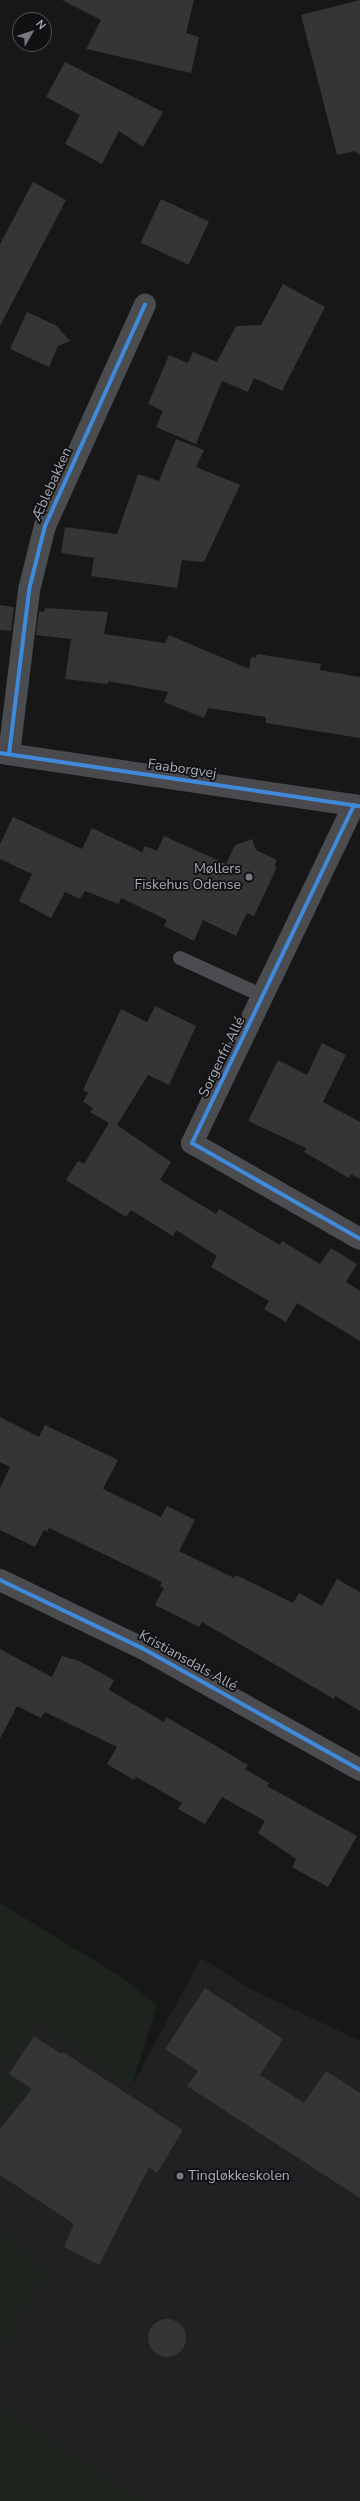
<!DOCTYPE html>
<meta charset="utf-8">
<style>
body{margin:0}
#map{position:relative;width:360px;height:2501px;overflow:hidden;background:#171717;font-family:"Nunito Sans",sans-serif}
div>[style]{position:absolute}
[style*='--x']{left:calc(var(--x)*1px);top:calc(var(--y)*1px);width:calc(var(--w)*1px);rotate:calc(var(--a)*1deg)}
.built>*{inset:0;background:#212123}
.green>*{inset:0;background:#1d241e}
.building>*{inset:0;background:#353536;transform-origin:0 0}
.round{border-radius:50%}
.service>*{height:14px;margin:-7px;padding:0 7px;transform-origin:7px;border-radius:7px;background:#4b4c50}
.minor>*{height:22px;margin:-11px;padding:0 11px;transform-origin:11px;border-radius:11px;background:#4b4c50}
.secondary>*{height:22px;margin:-11px;padding:0 11px;transform-origin:11px;border-radius:11px;background:#4a4a4e}
.cycleway>*{height:4px;margin:-2px;padding:0 2px;transform-origin:2px;border-radius:2px;background:#408adc}
.dots>*{width:11px;height:11px;translate:-50% -50%;box-sizing:border-box;border:2px solid #111113;border-radius:50%}
span{translate:-50% -50%;white-space:nowrap;text-align:center;line-height:1.15;-webkit-text-stroke:3.5px #111113;paint-order:stroke}
.street-label{font-size:14px;color:#a8adb8}
.poi-label{font-size:14px;color:#a8adb8}
.right{translate:-100% -50%;text-align:right}
.left{translate:0 -50%;text-align:left}
.north{position:absolute;left:12px;top:12px;width:40px;height:40px;box-sizing:border-box;background:#111113;border:1px solid #4d4f55;border-radius:50%;rotate:51deg;font-size:11px;font-weight:700;line-height:16px;text-align:center;color:#a8adb8}
.north::after{content:'';display:block;margin:auto;width:14px;height:18px;background:#757880;clip-path:polygon(50% 0,100% 100%,50% 72%,0 100%)}
</style>
<div id="map">
<div class="built">
<i style="clip-path:polygon(201px 1958px,253px 1990px,360px 2041px,360px 2501px,143px 2501px,0 2406px,0 2354px,47px 2271px,0 2230px,0 2121px,26px 2089px,2px 2072px,38px 2023px,131px 2088px)"></i>
</div>
<div class="green">
<i style="clip-path:polygon(0 1903px,123px 1978px,157px 2006px,131px 2088px,38px 2023px,2px 2072px,27px 2089px,0 2121px)"></i>
<i style="clip-path:polygon(0 2230px,47px 2271px,0 2354px)"></i>
<i style="clip-path:polygon(0 2406px,143px 2501px,0 2501px)"></i>
</div>
<div class="building">
<i style="clip-path:polygon(62px 0,194px 0,186px 33px,199px 37px,191px 73px,86px 49px,101px 20px)"></i>
<i style="clip-path:polygon(360px 0,360px 155px,355px 151px,337px 155px,301px 15px)"></i>
<i style="clip-path:polygon(65px 62px,163px 112px,143px 147px,119px 131px,102px 164px,65px 144px,80px 115px,46px 97px)"></i>
<i style="clip-path:polygon(33px 182px,66px 200px,0 326px,0 244px)"></i>
<i style="left:161px;top:199px;width:53px;height:48px;rotate:25deg"></i>
<i style="clip-path:polygon(283px 284px,325px 307px,282px 391px,254px 378px,248px 392px,222px 381px,196px 444px,156px 427px,163px 411px,148px 404px,169px 355px,188px 363px,193px 352px,217px 362px,236px 326px,261px 325px)"></i>
<i style="clip-path:polygon(27px 312px,57px 326px,70px 341px,58px 346px,49px 367px,10px 349px)"></i>
<i style="clip-path:polygon(176px 439px,204px 450px,196px 467px,240px 485px,204px 562px,182px 560px,177px 588px,91px 576px,94px 558px,61px 553px,65px 527px,117px 534px,138px 474px,159px 481px)"></i>
<i style="clip-path:polygon(0 605px,14px 607px,11px 631px,0 630px)"></i>
<i style="clip-path:polygon(45px 608px,108px 612px,104px 634px,165px 643px,169px 635px,249px 669px,251px 657px,256px 658px,257px 654px,321px 664px,320px 670px,360px 677px,360px 738px,266px 723px,266px 717px,208px 708px,204px 718px,164px 702px,168px 692px,108px 681px,108px 684px,65px 679px,71px 639px,36px 635px,39px 611px,44px 612px)"></i>
<i style="clip-path:polygon(13px 817px,82px 849px,92px 828px,142px 852px,145px 846px,157px 851px,164px 836px,226px 864px,235px 845px,252px 839px,256px 850px,277px 860px,274px 866px,277px 867px,254px 916px,247px 913px,236px 936px,203px 920px,194px 941px,164px 926px,167px 920px,121px 898px,119px 904px,85px 891px,80px 899px,65px 892px,51px 918px,19px 901px,32px 874px,0 859px,0 844px)"></i>
<i style="clip-path:polygon(155px 1006px,196px 1026px,169px 1085px,148px 1075px,117px 1125px,171px 1162px,160px 1180px,216px 1214px,219px 1209px,280px 1245px,282px 1241px,320px 1264px,331px 1248px,357px 1264px,346px 1282px,360px 1291px,360px 1341px,297px 1303px,286px 1322px,264px 1309px,269px 1301px,211px 1267px,217px 1256px,176px 1230px,173px 1236px,131px 1210px,126px 1217px,66px 1180px,78px 1161px,84px 1164px,109px 1123px,90px 1112px,93px 1108px,83px 1102px,88px 1093px,83px 1090px,121px 1009px,147px 1022px)"></i>
<i style="clip-path:polygon(322px 1043px,346px 1055px,323px 1102px,360px 1122px,360px 1179px,351px 1174px,349px 1178px,304px 1152px,306px 1148px,248px 1121px,278px 1060px,307px 1075px)"></i>
<i style="clip-path:polygon(0 1417px,39px 1437px,45px 1425px,118px 1460px,103px 1489px,161px 1517px,167px 1506px,195px 1520px,179px 1551px,234px 1578px,236px 1575px,293px 1603px,299px 1593px,322px 1606px,337px 1579px,360px 1592px,360px 1711px,335px 1696px,334px 1699px,202px 1622px,199px 1627px,155px 1605px,164px 1588px,160px 1586px,162px 1582px,49px 1528px,47px 1532px,44px 1530px,35px 1547px,0 1530px,0 1488px,10px 1467px,0 1462px)"></i>
<i style="clip-path:polygon(0 1649px,52px 1677px,62px 1656px,79px 1661px,114px 1680px,109px 1690px,164px 1722px,166px 1717px,211px 1743px,248px 1765px,245px 1769px,269px 1783px,267px 1786px,357px 1836px,328px 1887px,292px 1867px,296px 1859px,258px 1833px,265px 1821px,222px 1797px,205px 1824px,178px 1809px,182px 1803px,136px 1777px,134px 1780px,107px 1764px,117px 1747px,45px 1712px,41px 1718px,17px 1706px,0 1739px)"></i>
<i style="clip-path:polygon(205px 1988px,283px 2039px,260px 2075px,304px 2103px,326px 2071px,360px 2093px,360px 2198px,187px 2086px,198px 2071px,165px 2049px)"></i>
<i style="clip-path:polygon(34px 2036px,61px 2054px,63px 2052px,183px 2130px,157px 2173px,149px 2167px,99px 2265px,64px 2247px,74px 2224px,0 2175px,0 2129px,32px 2089px,9px 2074px)"></i>
<i class="round" style="left:148px;top:2319px;width:38px;height:38px"></i>
</div>
<div class="service">
<i style="--x:180;--y:958;--w:91;--a:24.6"></i>
</div>
<div class="minor">
<i style="--x:9;--y:754;--w:165;--a:-83"></i>
<i style="--x:29;--y:590;--w:66;--a:-76"></i>
<i style="--x:45;--y:526;--w:243;--a:-65.7"></i>
<i style="--x:354;--y:805;--w:375;--a:115.6"></i>
<i style="--x:192;--y:1143;--w:193;--a:29.7"></i>
<i style="--x:0;--y:1580;--w:157;--a:25.6"></i>
<i style="--x:142;--y:1648;--w:250;--a:29.2"></i>
</div>
<div class="secondary">
<i style="--x:0;--y:753;--w:364;--a:8.4"></i>
</div>
<div class="cycleway">
<i style="--x:0;--y:753;--w:364;--a:8.4"></i>
<i style="--x:9;--y:754;--w:165;--a:-83"></i>
<i style="--x:29;--y:590;--w:66;--a:-76"></i>
<i style="--x:45;--y:526;--w:243;--a:-65.7"></i>
<i style="--x:354;--y:805;--w:375;--a:115.6"></i>
<i style="--x:192;--y:1143;--w:193;--a:29.7"></i>
<i style="--x:0;--y:1580;--w:157;--a:25.6"></i>
<i style="--x:142;--y:1648;--w:250;--a:29.2"></i>
</div>
<div class="dots">
<i style="left:249px;top:877px;background:#757880"></i>
<i style="left:180px;top:2176px;background:#757880"></i>
</div>
<div class="street-label">
<span style="left:52px;top:484px;rotate:-66deg">Æblebakken</span>
<span style="left:182px;top:769px;rotate:8deg">Faaborgvej</span>
<span style="left:222px;top:1057px;rotate:-64deg">Sorgenfri Allé</span>
<span style="left:188px;top:1661px;rotate:29deg">Kristiansdals Allé</span>
</div>
<div class="poi-label">
<span class="right" style="left:241px;top:877px">Møllers<br>Fiskehus Odense</span>
<span class="left" style="left:188px;top:2176px">Tingløkkeskolen</span>
</div>
<div class="north">N</div>
</div>
